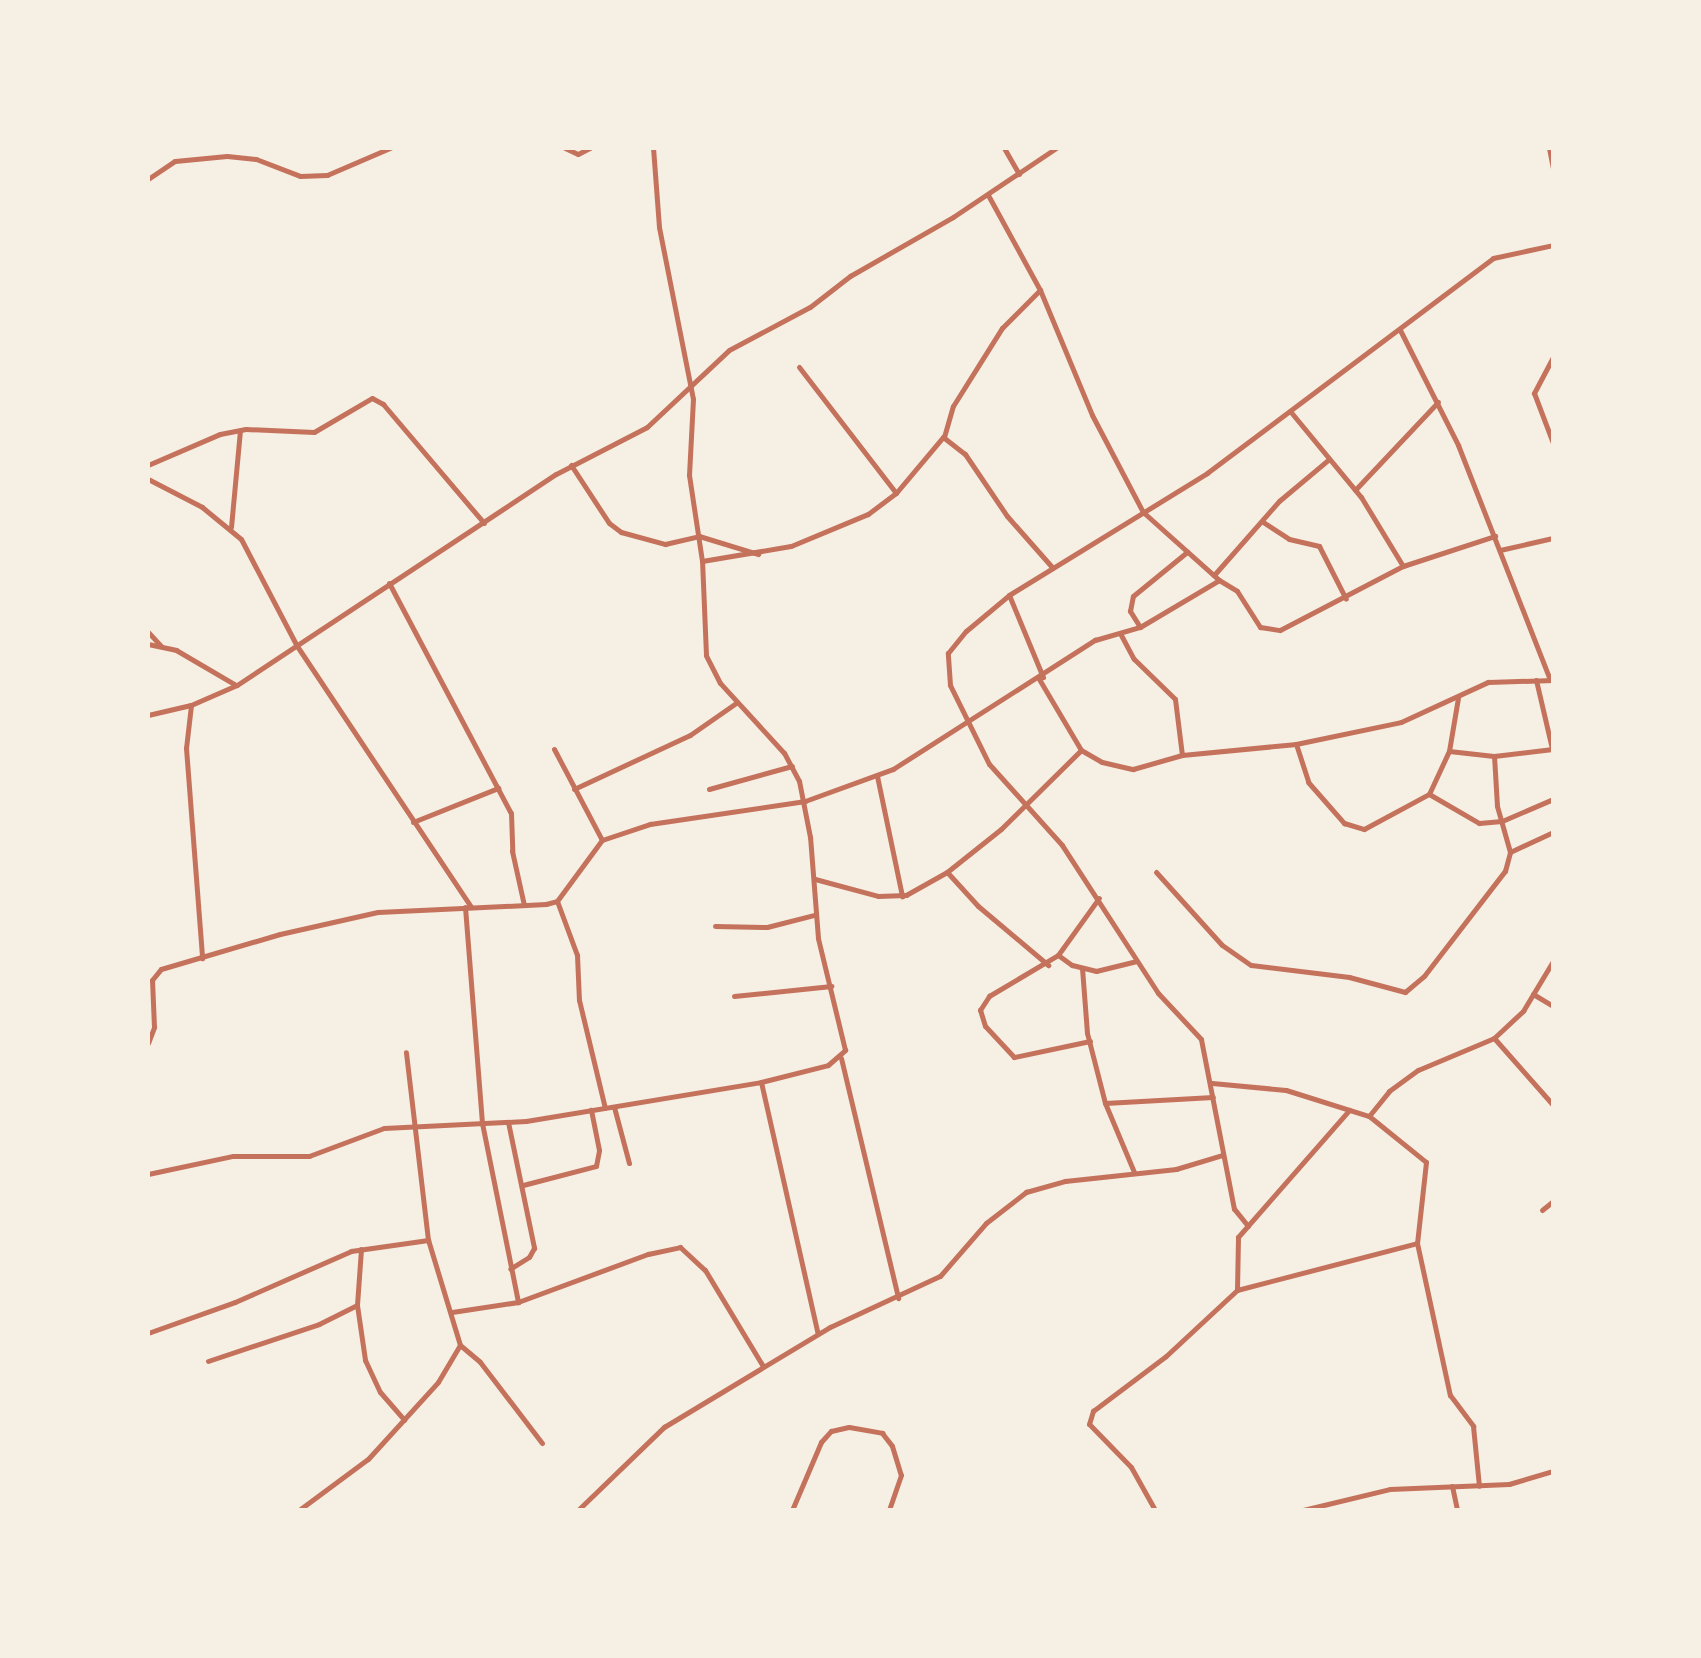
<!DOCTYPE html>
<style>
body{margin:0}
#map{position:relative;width:1701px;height:1658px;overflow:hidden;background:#f6efe4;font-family:"Work Sans",sans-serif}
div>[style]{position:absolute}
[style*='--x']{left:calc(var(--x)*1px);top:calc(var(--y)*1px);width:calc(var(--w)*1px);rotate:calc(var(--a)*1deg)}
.minor>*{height:5px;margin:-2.5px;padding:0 2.5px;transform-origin:2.5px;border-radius:2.5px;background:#c5725c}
span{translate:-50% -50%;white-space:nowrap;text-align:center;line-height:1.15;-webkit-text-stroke:8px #f6efe4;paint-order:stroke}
.frame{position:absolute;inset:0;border:150px solid #f6efe4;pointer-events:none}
</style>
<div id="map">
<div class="minor">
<i style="--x:565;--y:148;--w:14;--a:25"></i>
<i style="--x:578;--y:154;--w:13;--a:-27"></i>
<i style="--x:1004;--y:148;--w:30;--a:60"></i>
<i style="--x:1549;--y:148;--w:20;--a:79"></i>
<i style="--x:148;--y:179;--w:32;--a:-34"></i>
<i style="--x:175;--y:161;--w:52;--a:-5.5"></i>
<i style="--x:227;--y:156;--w:29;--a:6"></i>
<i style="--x:256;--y:159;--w:47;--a:21.1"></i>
<i style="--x:300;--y:176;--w:27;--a:-2"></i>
<i style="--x:327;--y:175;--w:69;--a:-23.2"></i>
<i style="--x:988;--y:195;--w:108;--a:61.3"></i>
<i style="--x:1040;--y:290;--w:135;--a:67.4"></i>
<i style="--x:1092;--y:415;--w:110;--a:62.3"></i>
<i style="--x:1143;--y:512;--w:101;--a:41.8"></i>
<i style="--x:1400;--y:330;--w:129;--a:63.2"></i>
<i style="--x:1458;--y:445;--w:252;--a:68.6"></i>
<i style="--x:1553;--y:357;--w:41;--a:117.8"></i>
<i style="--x:1534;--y:393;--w:53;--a:69.2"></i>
<i style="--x:799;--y:367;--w:159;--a:52.4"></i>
<i style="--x:1290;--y:411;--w:112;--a:50.5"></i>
<i style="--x:1361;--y:497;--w:81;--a:58.7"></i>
<i style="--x:944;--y:437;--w:32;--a:-74"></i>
<i style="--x:953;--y:406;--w:92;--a:-57.9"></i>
<i style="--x:1002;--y:328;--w:54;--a:-45"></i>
<i style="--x:148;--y:465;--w:78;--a:-23.3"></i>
<i style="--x:220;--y:434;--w:26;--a:-11"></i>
<i style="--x:246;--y:429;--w:68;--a:2.5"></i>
<i style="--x:314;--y:432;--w:67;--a:-30.4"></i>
<i style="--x:372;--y:398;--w:13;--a:29"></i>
<i style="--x:383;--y:404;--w:156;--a:49.7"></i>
<i style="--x:571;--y:465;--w:69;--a:56.8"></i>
<i style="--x:609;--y:523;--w:15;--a:37"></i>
<i style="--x:621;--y:532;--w:46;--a:15.3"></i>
<i style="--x:665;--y:544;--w:35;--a:-13"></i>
<i style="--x:699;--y:536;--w:62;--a:17"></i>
<i style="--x:148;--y:479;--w:61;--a:27.4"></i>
<i style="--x:202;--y:507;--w:50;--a:39.4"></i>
<i style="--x:241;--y:539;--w:121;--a:62.4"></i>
<i style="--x:297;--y:646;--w:314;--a:56.3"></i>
<i style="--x:1355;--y:490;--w:121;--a:-46.7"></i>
<i style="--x:1263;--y:522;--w:31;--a:33"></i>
<i style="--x:1289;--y:539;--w:31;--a:13"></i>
<i style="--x:1319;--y:546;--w:59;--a:63"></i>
<i style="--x:231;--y:527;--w:97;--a:-84.7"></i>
<i style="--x:1500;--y:550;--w:54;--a:-12.8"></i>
<i style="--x:702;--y:561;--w:90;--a:-9.6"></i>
<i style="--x:791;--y:546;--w:83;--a:-22.6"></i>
<i style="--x:868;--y:514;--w:35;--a:-37"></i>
<i style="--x:896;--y:493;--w:73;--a:-50"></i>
<i style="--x:943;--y:437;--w:28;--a:38"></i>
<i style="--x:965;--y:454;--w:75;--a:55.9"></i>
<i style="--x:1007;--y:516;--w:68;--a:48.6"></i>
<i style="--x:1214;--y:575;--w:98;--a:-48.7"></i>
<i style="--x:1279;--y:501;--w:64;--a:-39.9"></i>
<i style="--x:389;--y:583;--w:260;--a:62.1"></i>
<i style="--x:511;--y:813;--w:38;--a:88"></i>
<i style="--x:512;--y:851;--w:55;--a:77.5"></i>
<i style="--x:1009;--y:595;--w:89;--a:67.5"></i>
<i style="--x:1140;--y:627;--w:19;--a:-122"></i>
<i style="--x:1130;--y:611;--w:15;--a:-79"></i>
<i style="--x:1133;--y:596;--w:70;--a:-39.2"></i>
<i style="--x:148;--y:632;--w:19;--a:47"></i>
<i style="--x:1121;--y:635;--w:27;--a:62"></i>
<i style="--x:1134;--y:659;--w:57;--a:44.3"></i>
<i style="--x:1175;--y:699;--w:56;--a:82.9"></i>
<i style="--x:148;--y:644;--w:29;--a:12"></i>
<i style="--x:176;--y:650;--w:69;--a:30.3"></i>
<i style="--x:1039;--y:679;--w:82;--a:59.4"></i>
<i style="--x:1081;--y:750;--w:24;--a:30"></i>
<i style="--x:1102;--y:762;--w:32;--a:13"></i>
<i style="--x:1133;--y:769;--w:51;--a:-15.9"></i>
<i style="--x:1182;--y:755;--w:115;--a:-5.5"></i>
<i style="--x:1296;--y:744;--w:107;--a:-11.8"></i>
<i style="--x:1401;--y:722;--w:96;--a:-24.7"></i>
<i style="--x:1488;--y:682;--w:65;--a:-1.8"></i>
<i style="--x:1536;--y:680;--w:71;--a:76.9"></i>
<i style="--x:191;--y:705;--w:43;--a:96.6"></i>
<i style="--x:186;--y:748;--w:211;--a:85.6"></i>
<i style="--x:148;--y:715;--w:44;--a:-13.1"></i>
<i style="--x:191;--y:705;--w:50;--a:-23.5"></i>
<i style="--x:237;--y:685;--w:382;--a:-33.5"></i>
<i style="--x:556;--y:474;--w:102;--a:-27.3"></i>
<i style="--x:647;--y:427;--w:112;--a:-43.2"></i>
<i style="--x:729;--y:350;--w:92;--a:-28"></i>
<i style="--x:810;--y:307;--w:51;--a:-37.8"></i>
<i style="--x:850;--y:276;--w:119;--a:-29.8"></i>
<i style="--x:953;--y:217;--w:124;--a:-33.8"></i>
<i style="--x:1296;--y:744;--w:40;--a:72"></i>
<i style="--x:1308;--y:782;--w:55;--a:48.7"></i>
<i style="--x:1344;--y:823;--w:21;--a:17"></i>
<i style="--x:1364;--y:829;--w:74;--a:-28.3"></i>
<i style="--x:1429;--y:794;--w:47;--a:-65.1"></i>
<i style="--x:1449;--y:751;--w:54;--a:-80.4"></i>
<i style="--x:554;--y:749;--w:103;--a:62.2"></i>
<i style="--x:1449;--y:751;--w:45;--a:6.3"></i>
<i style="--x:1494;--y:756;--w:59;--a:-6.8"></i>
<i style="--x:877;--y:776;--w:123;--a:78.2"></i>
<i style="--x:574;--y:789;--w:128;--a:-25"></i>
<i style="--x:690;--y:735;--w:56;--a:-34.8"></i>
<i style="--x:709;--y:789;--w:86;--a:-15.5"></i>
<i style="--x:1429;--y:794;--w:58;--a:30.1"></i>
<i style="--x:1479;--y:823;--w:23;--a:-5"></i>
<i style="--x:1502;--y:821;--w:56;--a:-23.3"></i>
<i style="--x:413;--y:822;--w:92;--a:-21.8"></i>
<i style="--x:1510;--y:852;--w:47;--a:-24.9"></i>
<i style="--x:947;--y:872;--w:46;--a:47.6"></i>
<i style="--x:978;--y:906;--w:92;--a:40.1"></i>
<i style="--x:1156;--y:872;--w:98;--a:47.9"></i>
<i style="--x:1222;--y:945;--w:35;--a:35"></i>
<i style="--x:1251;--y:965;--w:99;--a:7"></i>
<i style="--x:1349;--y:977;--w:58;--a:15"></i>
<i style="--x:1405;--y:992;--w:25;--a:-40"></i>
<i style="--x:1424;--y:976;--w:133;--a:-52.4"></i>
<i style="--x:1505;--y:871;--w:20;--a:-75"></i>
<i style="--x:1510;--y:852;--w:48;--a:-105.8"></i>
<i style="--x:1497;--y:806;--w:50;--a:-93.4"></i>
<i style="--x:815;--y:879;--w:65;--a:15.1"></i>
<i style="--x:878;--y:896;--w:28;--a:-2"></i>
<i style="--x:906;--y:895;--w:47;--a:-29.3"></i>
<i style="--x:947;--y:872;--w:69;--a:-38.5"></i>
<i style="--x:1001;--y:829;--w:112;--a:-44.6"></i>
<i style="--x:557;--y:901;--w:58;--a:69.7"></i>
<i style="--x:577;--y:955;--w:45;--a:87.5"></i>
<i style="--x:579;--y:1000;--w:111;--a:76.5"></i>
<i style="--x:465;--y:907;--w:217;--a:85.5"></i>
<i style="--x:482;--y:1123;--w:183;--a:78.6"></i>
<i style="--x:715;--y:926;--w:52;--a:1.1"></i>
<i style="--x:767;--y:927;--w:49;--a:-14.3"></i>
<i style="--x:1058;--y:955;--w:17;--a:36"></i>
<i style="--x:1072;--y:965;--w:25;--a:14"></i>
<i style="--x:1096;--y:971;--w:42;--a:-13.7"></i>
<i style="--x:1082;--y:968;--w:65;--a:85.6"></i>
<i style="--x:1087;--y:1033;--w:72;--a:75.6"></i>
<i style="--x:1105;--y:1103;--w:75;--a:67.2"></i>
<i style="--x:1533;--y:994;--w:23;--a:31"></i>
<i style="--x:734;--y:996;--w:98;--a:-5.9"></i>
<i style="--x:1494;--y:1038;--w:89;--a:48.6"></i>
<i style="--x:1090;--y:1041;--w:78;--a:168.1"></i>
<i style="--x:1014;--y:1057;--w:42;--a:-133.1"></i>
<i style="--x:985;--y:1026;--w:17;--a:-107"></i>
<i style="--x:980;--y:1010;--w:17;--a:-57"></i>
<i style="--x:989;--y:996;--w:80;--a:-30.7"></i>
<i style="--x:1058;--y:955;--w:70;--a:-54.3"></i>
<i style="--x:148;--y:1043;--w:17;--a:-69"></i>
<i style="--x:154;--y:1027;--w:47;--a:-92.4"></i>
<i style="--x:152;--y:980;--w:14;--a:-51"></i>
<i style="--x:161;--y:969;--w:124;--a:-16.4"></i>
<i style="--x:280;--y:934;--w:100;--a:-12.7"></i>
<i style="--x:378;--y:912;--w:168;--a:-2.7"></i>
<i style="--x:546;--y:904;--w:11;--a:-15"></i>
<i style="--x:557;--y:901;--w:76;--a:-53.6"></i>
<i style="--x:602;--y:840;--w:51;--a:-18.4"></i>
<i style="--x:650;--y:824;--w:157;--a:-8.4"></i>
<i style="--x:805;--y:801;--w:94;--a:-20"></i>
<i style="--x:893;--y:769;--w:240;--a:-32.6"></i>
<i style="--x:1095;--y:640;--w:47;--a:-16.1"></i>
<i style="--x:1140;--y:627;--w:92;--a:-30.7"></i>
<i style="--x:1219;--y:580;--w:21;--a:31"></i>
<i style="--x:1237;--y:591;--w:43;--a:57.4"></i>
<i style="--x:1260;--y:627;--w:20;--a:9"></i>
<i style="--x:1280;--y:630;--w:139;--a:-27.5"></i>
<i style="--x:1403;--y:566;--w:97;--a:-18.1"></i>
<i style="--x:841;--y:1058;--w:247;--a:76.6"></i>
<i style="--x:761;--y:1082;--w:258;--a:77.3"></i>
<i style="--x:1212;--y:1083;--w:74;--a:5.4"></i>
<i style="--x:1286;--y:1090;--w:87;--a:17.4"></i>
<i style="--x:1369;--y:1116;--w:73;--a:38.9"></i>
<i style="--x:1426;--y:1162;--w:81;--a:96.3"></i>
<i style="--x:1417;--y:1243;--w:156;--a:77.8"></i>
<i style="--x:1450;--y:1395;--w:39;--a:53"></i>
<i style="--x:1473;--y:1426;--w:60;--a:84.3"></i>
<i style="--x:1105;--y:1103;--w:108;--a:-3.2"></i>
<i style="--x:614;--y:1107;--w:58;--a:75"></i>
<i style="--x:1369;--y:1116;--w:32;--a:-51"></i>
<i style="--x:1389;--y:1091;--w:36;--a:-36"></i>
<i style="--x:1418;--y:1070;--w:82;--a:-22.8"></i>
<i style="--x:1494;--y:1038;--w:40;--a:-43"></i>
<i style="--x:1523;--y:1011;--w:58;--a:-59"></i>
<i style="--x:508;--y:1122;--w:129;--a:78.3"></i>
<i style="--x:534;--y:1248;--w:10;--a:119"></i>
<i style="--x:529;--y:1257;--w:22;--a:148"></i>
<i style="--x:148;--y:1174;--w:87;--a:-12"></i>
<i style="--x:233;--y:1156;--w:76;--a:0"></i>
<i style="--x:309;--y:1156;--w:80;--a:-20.5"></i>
<i style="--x:384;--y:1128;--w:142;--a:-2.8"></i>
<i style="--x:526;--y:1121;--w:238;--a:-9.4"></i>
<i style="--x:761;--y:1082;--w:69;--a:-14.2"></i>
<i style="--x:828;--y:1065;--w:23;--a:-41"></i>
<i style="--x:845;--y:1050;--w:115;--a:-103.6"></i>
<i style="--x:818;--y:938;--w:101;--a:-94.5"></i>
<i style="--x:810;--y:837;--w:57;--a:-101.1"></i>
<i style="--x:799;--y:781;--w:32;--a:-118"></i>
<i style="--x:784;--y:753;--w:95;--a:-132.4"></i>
<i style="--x:720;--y:683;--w:31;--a:-117"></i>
<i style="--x:706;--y:655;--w:94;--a:-92.4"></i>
<i style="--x:702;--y:561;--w:87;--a:-98.6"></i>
<i style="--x:689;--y:475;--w:76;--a:-87"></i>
<i style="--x:693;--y:399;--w:175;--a:-101.2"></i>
<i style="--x:659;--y:227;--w:79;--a:-94.3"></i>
<i style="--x:523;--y:1185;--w:75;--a:-14.6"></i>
<i style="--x:596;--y:1166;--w:16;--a:-79"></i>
<i style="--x:599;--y:1150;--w:41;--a:-101.3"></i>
<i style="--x:1542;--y:1210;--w:14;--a:-39"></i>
<i style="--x:1248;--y:1226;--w:22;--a:-129"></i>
<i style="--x:1234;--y:1209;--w:173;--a:-101"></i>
<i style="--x:1201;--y:1039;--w:63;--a:-133.1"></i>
<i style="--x:1158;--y:993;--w:176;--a:-123"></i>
<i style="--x:1062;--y:845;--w:109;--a:-132"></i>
<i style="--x:989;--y:764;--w:88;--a:-116.3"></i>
<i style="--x:950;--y:685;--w:32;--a:-94"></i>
<i style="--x:948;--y:653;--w:28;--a:-51"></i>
<i style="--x:966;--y:631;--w:56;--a:-39.9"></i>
<i style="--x:1009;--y:595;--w:233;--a:-31.6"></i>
<i style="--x:1207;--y:473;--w:358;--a:-36.9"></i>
<i style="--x:1493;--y:258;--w:61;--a:-12.2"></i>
<i style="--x:361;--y:1249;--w:56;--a:94.1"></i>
<i style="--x:357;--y:1305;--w:56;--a:81.7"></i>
<i style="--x:365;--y:1360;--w:35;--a:65"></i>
<i style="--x:380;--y:1392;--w:37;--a:49"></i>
<i style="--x:1237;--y:1290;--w:53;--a:-88.9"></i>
<i style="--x:1238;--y:1237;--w:169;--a:-48.8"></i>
<i style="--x:452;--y:1312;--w:67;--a:-8.6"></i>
<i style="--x:518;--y:1302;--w:139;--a:-20.3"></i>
<i style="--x:648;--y:1254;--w:33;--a:-12"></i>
<i style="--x:680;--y:1247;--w:34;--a:43"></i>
<i style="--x:705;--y:1270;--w:112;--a:58.9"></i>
<i style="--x:148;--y:1333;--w:92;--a:-19.6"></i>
<i style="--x:235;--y:1302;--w:127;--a:-23.7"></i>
<i style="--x:351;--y:1251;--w:78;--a:-8.1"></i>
<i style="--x:460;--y:1345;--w:26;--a:40"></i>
<i style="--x:480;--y:1362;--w:102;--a:52.6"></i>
<i style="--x:208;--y:1361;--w:117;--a:-18.4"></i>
<i style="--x:319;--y:1324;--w:42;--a:-26.6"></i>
<i style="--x:1452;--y:1486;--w:25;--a:78"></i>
<i style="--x:299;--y:1510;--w:86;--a:-36.5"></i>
<i style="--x:368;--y:1459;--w:104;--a:-47.7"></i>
<i style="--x:438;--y:1382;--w:43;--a:-59.3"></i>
<i style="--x:460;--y:1345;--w:110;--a:-106.9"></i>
<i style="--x:428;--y:1240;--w:189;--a:-96.7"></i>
<i style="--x:578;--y:1510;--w:120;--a:-44"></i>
<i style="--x:664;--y:1427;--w:194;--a:-31.1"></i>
<i style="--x:830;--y:1327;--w:121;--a:-24.9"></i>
<i style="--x:940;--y:1276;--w:70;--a:-49"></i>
<i style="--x:986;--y:1223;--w:51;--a:-37.8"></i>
<i style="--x:1026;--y:1192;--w:41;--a:-15.8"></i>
<i style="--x:1065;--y:1181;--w:112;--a:-6.2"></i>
<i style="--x:1176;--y:1169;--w:48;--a:-16.9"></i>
<i style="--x:792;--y:1510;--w:74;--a:-66.9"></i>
<i style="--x:821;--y:1442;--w:15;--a:-48"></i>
<i style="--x:831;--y:1431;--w:18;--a:-13"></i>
<i style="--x:849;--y:1427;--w:34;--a:10"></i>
<i style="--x:882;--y:1433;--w:16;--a:52"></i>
<i style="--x:892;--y:1446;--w:30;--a:73"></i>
<i style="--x:901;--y:1475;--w:37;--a:109"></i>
<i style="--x:1155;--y:1510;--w:49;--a:-119.2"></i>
<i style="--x:1131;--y:1467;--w:60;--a:-134.3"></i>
<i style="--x:1089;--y:1424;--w:14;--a:-73"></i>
<i style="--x:1093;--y:1411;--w:91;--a:-37"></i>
<i style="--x:1166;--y:1356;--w:97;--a:-42.9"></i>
<i style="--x:1237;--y:1290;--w:186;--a:-14.6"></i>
<i style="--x:1303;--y:1510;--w:89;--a:-13.6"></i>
<i style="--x:1390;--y:1489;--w:119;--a:-2.4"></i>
<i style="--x:1509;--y:1484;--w:46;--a:-16.5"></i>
</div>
<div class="frame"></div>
</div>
